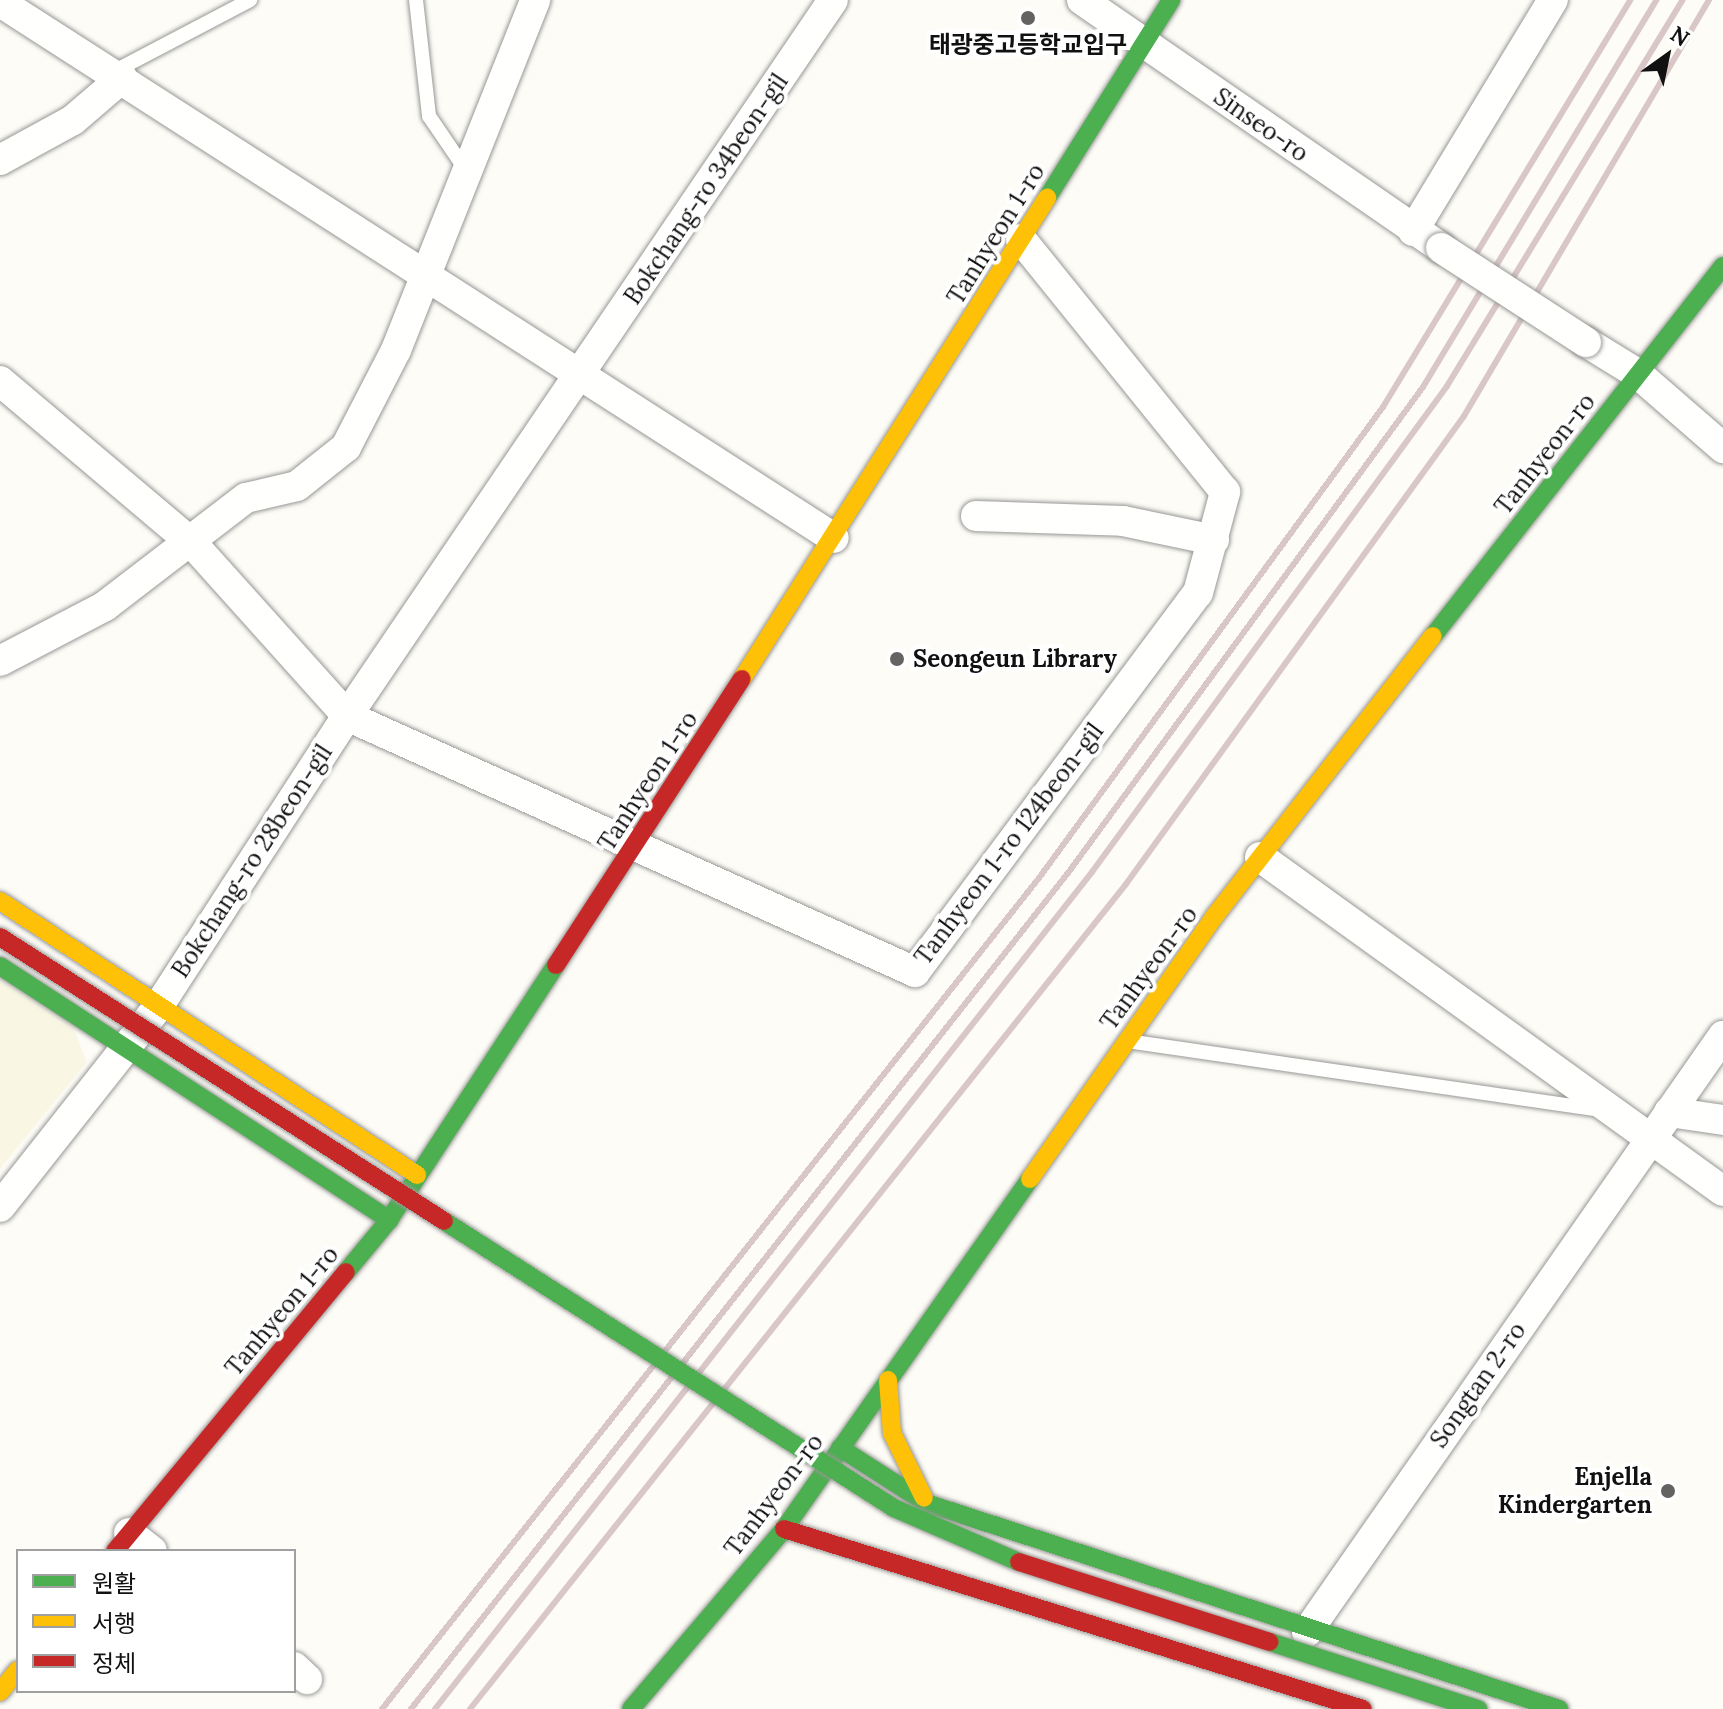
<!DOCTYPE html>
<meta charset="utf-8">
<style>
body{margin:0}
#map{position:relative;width:1723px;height:1709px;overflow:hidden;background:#fdfcf7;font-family:Lora,"Noto Sans KR",serif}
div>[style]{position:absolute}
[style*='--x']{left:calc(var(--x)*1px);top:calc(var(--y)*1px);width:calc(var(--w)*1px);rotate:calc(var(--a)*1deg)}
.farmland>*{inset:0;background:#f9f7e4}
.roads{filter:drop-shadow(0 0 2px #979795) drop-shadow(0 0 2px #979795)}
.lane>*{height:14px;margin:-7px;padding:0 7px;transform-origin:7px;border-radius:7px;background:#fffffe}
.street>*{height:30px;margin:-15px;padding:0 15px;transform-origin:15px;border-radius:15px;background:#fffffe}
.fast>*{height:18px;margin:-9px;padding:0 9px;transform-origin:9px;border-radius:9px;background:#4caf50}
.slow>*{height:18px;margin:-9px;padding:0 9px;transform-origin:9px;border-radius:9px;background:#ffc107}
.jam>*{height:18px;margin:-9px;padding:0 9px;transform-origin:9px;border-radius:9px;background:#c62828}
.rail>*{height:6px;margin:-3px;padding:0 3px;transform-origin:3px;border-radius:3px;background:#d9c6c7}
.bridges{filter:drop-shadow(0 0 2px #979795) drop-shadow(0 0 2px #979795)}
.street-bridge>*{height:30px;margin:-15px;padding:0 15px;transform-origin:15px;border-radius:15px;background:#fffffe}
.fast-bridge>*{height:18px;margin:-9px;padding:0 9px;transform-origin:9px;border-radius:9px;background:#4caf50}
.jam-bridge>*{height:18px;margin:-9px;padding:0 9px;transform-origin:9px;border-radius:9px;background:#c62828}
.dots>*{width:22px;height:22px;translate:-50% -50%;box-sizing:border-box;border:4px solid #fff;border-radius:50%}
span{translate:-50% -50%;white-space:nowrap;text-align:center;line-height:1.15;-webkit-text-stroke:8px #fff;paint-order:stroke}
.poi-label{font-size:24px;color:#111;font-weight:700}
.left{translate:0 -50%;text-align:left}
.right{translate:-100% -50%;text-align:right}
.street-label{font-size:24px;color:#111}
.legend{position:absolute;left:16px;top:1549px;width:280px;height:144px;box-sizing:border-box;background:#fff;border:2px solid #a0a0a0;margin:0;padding:10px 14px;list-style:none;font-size:24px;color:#111}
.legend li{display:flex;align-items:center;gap:16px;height:40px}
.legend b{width:40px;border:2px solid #a0a0a0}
.north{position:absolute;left:1627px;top:16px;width:80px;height:80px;-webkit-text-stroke:6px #fff;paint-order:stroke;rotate:33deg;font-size:22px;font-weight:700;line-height:32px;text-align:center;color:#111}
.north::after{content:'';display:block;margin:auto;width:28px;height:36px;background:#111;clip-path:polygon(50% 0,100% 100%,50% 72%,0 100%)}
</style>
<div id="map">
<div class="farmland">
<i style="clip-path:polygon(0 980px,73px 1027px,87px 1062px,0 1169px)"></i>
</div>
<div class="roads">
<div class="lane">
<i style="--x:416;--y:0;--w:117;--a:83.6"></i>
<i style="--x:429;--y:116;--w:64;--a:55.8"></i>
<i style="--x:113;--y:72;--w:155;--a:-27.7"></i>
<i style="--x:1134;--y:1042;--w:467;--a:8.3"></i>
</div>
<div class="street">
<i style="--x:1082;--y:0;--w:436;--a:34.6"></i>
<i style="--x:0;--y:2;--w:991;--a:32.73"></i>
<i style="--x:0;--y:160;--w:83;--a:-28.7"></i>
<i style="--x:73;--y:120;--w:65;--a:-40.6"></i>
<i style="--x:1413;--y:231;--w:270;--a:-58.8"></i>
<i style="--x:1586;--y:342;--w:61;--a:31.6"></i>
<i style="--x:1638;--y:374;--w:113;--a:41"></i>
<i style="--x:0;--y:381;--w:251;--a:40.2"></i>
<i style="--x:192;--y:543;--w:232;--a:48.1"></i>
<i style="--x:347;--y:716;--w:623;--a:24.26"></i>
<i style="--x:915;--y:972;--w:473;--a:-53.3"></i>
<i style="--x:1198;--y:593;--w:105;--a:-75"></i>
<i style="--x:1225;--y:492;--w:325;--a:-128.9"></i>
<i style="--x:976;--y:516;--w:147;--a:1.9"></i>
<i style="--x:1123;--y:521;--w:93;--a:11.8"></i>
<i style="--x:0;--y:661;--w:119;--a:-27.6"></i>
<i style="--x:105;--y:606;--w:178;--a:-37.5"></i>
<i style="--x:246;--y:498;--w:52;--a:-13.2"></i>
<i style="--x:297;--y:486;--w:63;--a:-38.5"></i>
<i style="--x:346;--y:447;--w:109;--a:-62.7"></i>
<i style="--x:396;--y:350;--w:377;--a:-68.3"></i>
<i style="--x:1260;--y:857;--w:571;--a:35.81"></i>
<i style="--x:1669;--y:1112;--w:55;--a:8.4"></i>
<i style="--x:0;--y:1207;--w:255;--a:-51.7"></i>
<i style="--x:158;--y:1007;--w:347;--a:-57"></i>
<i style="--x:347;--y:716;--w:865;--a:-55.83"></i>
<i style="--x:129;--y:1533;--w:29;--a:38"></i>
<i style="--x:1307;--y:1632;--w:727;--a:-55.09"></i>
<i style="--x:294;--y:1667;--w:18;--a:43"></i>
</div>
<div class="fast">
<i style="--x:1047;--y:198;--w:234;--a:-57.9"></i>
<i style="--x:1433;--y:636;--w:470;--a:-51.9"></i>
<i style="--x:0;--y:966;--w:465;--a:33.1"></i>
<i style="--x:346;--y:1272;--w:67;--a:-50.4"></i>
<i style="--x:389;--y:1220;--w:305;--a:-56.8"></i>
<i style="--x:840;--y:1448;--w:102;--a:32.6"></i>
<i style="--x:926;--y:1503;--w:666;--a:18.03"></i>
<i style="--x:631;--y:1709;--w:236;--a:-49.6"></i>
<i style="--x:784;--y:1529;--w:428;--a:-54.9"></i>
</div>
<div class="slow">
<i style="--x:742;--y:679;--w:570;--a:-57.62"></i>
<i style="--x:0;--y:901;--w:499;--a:33.3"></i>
<i style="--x:1030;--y:1179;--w:320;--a:-54.9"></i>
<i style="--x:1214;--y:917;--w:356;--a:-52.1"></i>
<i style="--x:888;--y:1380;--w:53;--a:85.7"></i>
<i style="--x:892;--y:1433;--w:72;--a:63.8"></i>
<i style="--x:0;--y:1692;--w:28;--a:-51"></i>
</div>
<div class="jam">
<i style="--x:556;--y:965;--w:341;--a:-57"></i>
<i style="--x:784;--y:1529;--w:606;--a:17.27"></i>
<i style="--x:115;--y:1551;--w:362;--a:-50.4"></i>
</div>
</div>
<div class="rail">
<i style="--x:382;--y:1709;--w:1059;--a:-51.67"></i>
<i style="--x:1039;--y:878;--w:583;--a:-53.86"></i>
<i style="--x:1383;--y:407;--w:476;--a:-58.7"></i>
<i style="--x:411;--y:1709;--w:1063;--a:-51.84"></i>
<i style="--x:1068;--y:873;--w:602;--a:-53.85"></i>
<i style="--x:1423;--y:387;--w:452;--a:-58.9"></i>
<i style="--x:435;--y:1709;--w:1064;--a:-51.87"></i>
<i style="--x:1092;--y:872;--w:602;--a:-53.85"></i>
<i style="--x:1447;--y:386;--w:452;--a:-58.6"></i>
<i style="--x:470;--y:1709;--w:1054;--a:-51.51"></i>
<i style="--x:1126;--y:884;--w:577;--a:-54.16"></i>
<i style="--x:1464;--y:416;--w:483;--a:-59.5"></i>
</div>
<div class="bridges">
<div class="street-bridge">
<i style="--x:1441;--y:248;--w:173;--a:33"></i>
</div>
<div class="fast-bridge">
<i style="--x:444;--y:1221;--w:534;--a:32.53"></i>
<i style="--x:894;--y:1508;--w:136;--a:23.4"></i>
<i style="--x:1270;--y:1642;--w:219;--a:17.9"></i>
</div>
<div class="jam-bridge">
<i style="--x:0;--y:937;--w:527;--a:32.6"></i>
<i style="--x:1019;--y:1562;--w:263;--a:17.7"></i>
</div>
</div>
<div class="dots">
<i style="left:1028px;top:18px;background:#646362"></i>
<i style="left:897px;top:659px;background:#646362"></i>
<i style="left:1668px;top:1491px;background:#646362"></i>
</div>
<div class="poi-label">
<span style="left:1028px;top:45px">태광중고등학교입구</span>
<span class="left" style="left:913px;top:659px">Seongeun Library</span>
<span class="right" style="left:1652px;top:1491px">Enjella<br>Kindergarten</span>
</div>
<div class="street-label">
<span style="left:1261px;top:125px;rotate:35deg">Sinseo-ro</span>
<span style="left:706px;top:189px;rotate:-56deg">Bokchang-ro 34beon-gil</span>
<span style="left:996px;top:234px;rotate:-58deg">Tanhyeon 1-ro</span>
<span style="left:1545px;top:454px;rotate:-52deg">Tanhyeon-ro</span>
<span style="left:648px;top:781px;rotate:-57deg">Tanhyeon 1-ro</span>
<span style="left:1009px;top:844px;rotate:-53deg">Tanhyeon 1-ro 124beon-gil</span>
<span style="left:252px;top:861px;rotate:-57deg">Bokchang-ro 28beon-gil</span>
<span style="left:1149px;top:968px;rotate:-54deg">Tanhyeon-ro</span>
<span style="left:282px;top:1311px;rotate:-50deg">Tanhyeon 1-ro</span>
<span style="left:1478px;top:1385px;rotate:-55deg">Songtan 2-ro</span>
<span style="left:774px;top:1495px;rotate:-53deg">Tanhyeon-ro</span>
</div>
<ul class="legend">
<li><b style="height:10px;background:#4caf50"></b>원활</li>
<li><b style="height:10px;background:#ffc107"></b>서행</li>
<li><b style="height:10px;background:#c62828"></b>정체</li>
</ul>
<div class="north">N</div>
</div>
